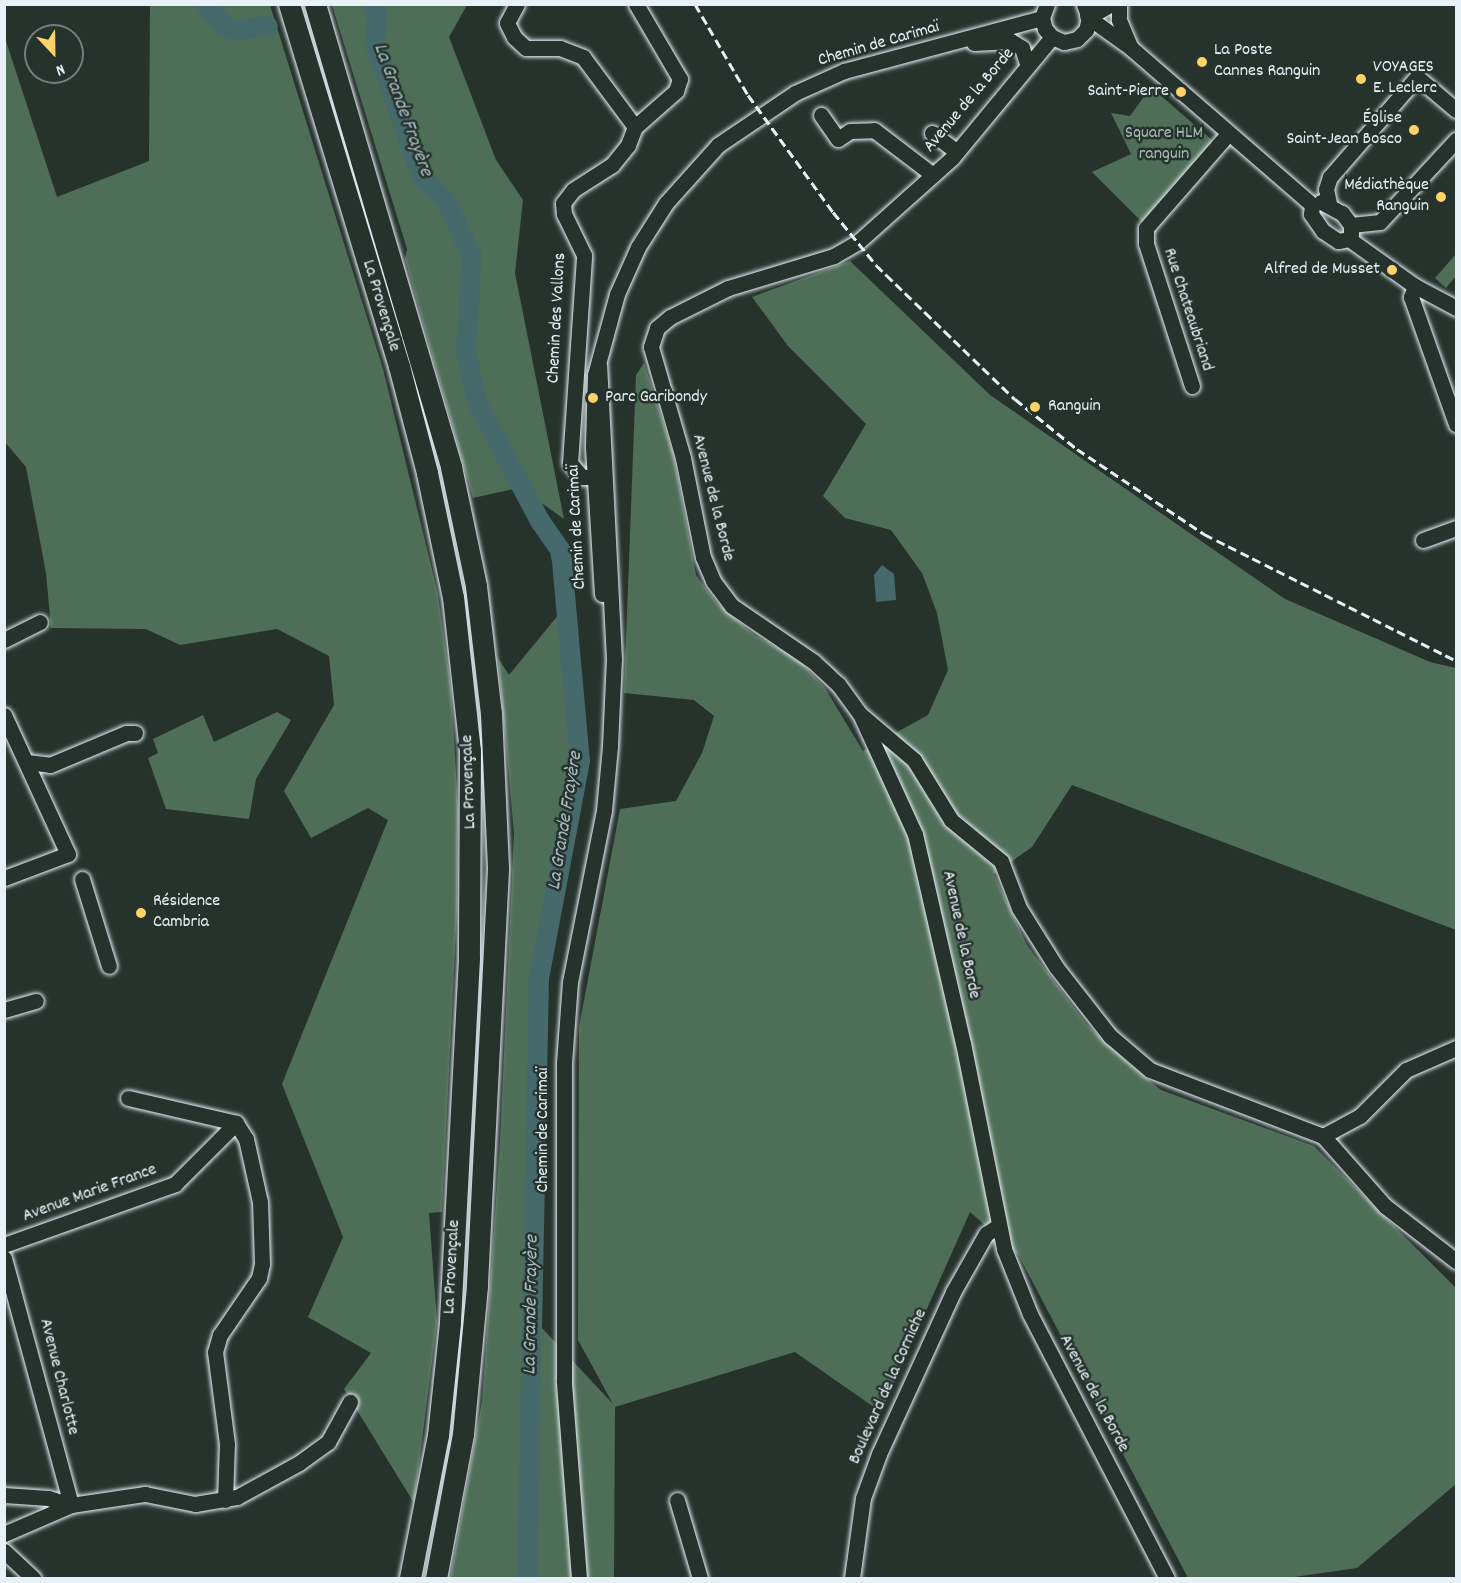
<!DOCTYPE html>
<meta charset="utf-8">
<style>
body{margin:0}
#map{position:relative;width:1461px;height:1583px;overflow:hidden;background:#26332d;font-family:Dekko,sans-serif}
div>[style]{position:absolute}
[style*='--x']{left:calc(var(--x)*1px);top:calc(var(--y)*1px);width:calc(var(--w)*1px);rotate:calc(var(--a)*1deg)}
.green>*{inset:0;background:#4f6e58}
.water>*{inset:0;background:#466a6c}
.river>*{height:20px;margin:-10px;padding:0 10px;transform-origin:10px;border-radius:10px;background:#466a6c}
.roads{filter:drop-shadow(0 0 2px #e8f1f8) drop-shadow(0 0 2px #e8f1f8)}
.minor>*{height:15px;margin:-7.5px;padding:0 7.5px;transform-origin:7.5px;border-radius:7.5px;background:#26332d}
.major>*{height:18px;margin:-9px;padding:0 9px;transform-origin:9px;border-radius:9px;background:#26332d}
.highway>*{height:21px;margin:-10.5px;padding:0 10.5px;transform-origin:10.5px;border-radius:10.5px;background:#26332d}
.rail>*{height:3px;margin-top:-1.5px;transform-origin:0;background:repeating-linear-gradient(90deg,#e8f1f8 0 9px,transparent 0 13.5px)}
.dots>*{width:16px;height:16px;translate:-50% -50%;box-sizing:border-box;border:3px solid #26332d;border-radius:50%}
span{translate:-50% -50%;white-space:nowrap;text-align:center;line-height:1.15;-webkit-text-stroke:5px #26332d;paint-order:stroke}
.street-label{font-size:18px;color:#e8f1f8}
.poi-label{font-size:18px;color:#e8f1f8}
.left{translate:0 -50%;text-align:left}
.right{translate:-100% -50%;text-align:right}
.park-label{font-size:18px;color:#abbdb8}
.water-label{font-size:20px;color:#a7bbc0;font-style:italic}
.frame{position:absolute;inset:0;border:6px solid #e8f1f8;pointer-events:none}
.north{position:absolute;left:24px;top:24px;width:60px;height:60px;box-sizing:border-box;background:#26332d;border:2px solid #747f7e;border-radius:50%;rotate:158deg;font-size:16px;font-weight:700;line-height:24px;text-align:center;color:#e8f1f8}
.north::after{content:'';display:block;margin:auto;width:21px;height:27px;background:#ffd166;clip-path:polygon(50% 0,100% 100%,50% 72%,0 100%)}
</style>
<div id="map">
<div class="green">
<i style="clip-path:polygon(150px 5px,270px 5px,383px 369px,438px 594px,451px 689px,458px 808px,457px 909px,442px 1212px,429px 1213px,437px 1322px,414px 1503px,344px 1389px,371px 1353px,308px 1317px,343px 1237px,282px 1084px,388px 820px,368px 808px,311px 838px,284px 791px,334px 705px,329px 656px,277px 629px,180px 645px,146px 629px,51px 628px,46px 573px,26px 467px,5px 442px,4px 35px,57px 197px,149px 161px)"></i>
<i style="clip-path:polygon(332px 5px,467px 5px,449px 37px,496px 160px,523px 200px,515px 273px,564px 519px,533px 497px,513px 489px,473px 498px,405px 259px,407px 249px)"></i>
<i style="clip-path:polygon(1151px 87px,1213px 141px,1142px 222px,1092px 172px,1131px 154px,1111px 113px,1130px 116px)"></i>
<i style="clip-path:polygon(1456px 254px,1456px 276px,1446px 288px,1435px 278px)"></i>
<i style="clip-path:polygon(850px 261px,990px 395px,1285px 599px,1430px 662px,1456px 668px,1456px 930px,1072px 785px,1032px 847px,994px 874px,1027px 945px,1087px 1025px,1128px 1063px,1161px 1090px,1314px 1146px,1456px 1288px,1456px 1484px,1357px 1568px,1287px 1578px,1188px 1578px,1019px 1256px,970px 1212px,881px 1412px,795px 1352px,615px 1407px,614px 1578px,450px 1578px,482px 1402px,500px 1143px,514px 833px,498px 658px,509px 675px,564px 608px,573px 773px,532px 1000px,527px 1312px,613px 1404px,578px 1340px,579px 1027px,620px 809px,676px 801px,702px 753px,714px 716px,694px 700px,624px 693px,636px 375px,644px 363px,673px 453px,696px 575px,716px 602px,754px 635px,798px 659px,825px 688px,863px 751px,928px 715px,948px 670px,937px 613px,922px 573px,891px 530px,845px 518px,823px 496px,866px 424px,788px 346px,752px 297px)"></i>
<i style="clip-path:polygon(277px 712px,291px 720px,256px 779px,249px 819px,166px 809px,148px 758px,158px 753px,153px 739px,203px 715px,214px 742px)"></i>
</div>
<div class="water">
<i style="clip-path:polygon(882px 565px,894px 574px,896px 600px,876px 602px,874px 575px)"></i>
</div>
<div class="river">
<i style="--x:205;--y:4;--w:29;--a:49"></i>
<i style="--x:224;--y:26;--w:13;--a:18"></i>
<i style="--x:236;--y:30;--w:32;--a:-7"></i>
<i style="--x:372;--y:4;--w:11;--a:63"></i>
<i style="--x:377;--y:14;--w:30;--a:94"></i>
<i style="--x:375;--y:44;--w:142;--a:70.7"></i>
<i style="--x:422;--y:178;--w:33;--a:44"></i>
<i style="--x:446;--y:201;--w:61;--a:64.7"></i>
<i style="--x:472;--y:256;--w:96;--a:93.6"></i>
<i style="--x:466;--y:352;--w:51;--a:77.6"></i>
<i style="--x:477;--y:402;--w:135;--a:62.1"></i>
<i style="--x:540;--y:521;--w:35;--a:55"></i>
<i style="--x:560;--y:550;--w:11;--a:80"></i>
<i style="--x:562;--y:561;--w:201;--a:84.9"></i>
<i style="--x:580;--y:761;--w:221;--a:100.7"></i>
<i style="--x:539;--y:978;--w:600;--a:91.15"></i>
</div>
<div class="roads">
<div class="minor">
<i style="--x:517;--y:4;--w:21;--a:118"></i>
<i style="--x:507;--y:23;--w:16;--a:63"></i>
<i style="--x:514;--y:37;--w:16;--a:43"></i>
<i style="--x:526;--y:48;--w:34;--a:0"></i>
<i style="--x:560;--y:48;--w:25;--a:21"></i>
<i style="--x:583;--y:57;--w:87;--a:53.4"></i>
<i style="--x:1047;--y:4;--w:15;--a:110"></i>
<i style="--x:1042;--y:18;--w:11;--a:75"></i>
<i style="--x:1045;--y:29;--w:11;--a:49"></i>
<i style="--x:1052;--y:37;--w:13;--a:23"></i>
<i style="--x:1064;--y:42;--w:13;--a:-13"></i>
<i style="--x:1077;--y:39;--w:13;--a:-45"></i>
<i style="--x:1086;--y:30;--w:12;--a:-76"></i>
<i style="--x:1089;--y:18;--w:15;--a:-110"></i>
<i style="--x:1119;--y:4;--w:16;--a:90"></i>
<i style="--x:1119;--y:20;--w:30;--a:67"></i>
<i style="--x:1089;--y:18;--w:52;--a:35.5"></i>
<i style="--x:1131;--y:48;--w:240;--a:40.9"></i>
<i style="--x:1052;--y:37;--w:157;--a:129.6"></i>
<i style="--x:952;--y:158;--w:126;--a:138.2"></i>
<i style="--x:858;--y:242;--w:28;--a:150"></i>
<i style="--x:834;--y:256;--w:111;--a:163.2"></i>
<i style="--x:728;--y:288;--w:65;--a:153.4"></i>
<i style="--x:670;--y:317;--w:17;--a:140"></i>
<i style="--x:657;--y:328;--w:20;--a:108"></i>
<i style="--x:651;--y:347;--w:116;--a:73.9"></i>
<i style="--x:683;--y:458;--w:101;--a:78.6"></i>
<i style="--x:703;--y:557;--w:26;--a:67"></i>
<i style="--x:713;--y:581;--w:31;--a:53"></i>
<i style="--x:732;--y:606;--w:99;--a:34.3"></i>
<i style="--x:814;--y:662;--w:33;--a:43"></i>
<i style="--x:838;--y:684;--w:37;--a:54"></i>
<i style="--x:860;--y:714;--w:132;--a:65.4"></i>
<i style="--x:915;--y:834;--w:214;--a:77.1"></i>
<i style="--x:963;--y:1043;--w:210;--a:78.7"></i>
<i style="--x:1004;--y:1249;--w:70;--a:68.2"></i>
<i style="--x:1030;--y:1314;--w:297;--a:62.6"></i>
<i style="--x:974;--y:43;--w:37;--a:-3"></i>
<i style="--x:1011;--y:41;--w:13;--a:32"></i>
<i style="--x:1022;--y:48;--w:16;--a:72"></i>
<i style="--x:821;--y:115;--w:29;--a:55"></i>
<i style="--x:838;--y:139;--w:14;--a:-34"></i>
<i style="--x:850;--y:131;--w:24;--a:-2"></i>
<i style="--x:874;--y:130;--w:74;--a:37.3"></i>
<i style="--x:932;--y:133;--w:31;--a:37"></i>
<i style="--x:1321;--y:202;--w:24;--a:28"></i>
<i style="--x:1342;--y:213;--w:15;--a:53"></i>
<i style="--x:1351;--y:225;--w:10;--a:90"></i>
<i style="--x:1329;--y:203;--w:14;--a:-102"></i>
<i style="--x:1326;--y:189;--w:13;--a:-72"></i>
<i style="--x:1330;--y:177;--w:133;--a:-49"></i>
<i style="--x:1417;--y:77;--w:51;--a:40.2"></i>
<i style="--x:1312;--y:205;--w:9;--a:96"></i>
<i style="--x:1311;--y:214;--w:21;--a:55"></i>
<i style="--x:1323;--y:231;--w:18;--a:34"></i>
<i style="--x:1338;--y:241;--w:11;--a:-10"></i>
<i style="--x:1351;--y:225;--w:29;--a:-6"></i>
<i style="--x:1380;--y:222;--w:112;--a:-47.2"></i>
<i style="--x:1349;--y:239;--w:81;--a:35.5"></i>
<i style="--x:1415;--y:286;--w:47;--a:28.2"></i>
<i style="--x:1415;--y:286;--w:12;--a:110"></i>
<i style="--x:1411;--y:297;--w:135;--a:70.5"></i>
<i style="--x:1192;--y:386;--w:149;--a:-107.9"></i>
<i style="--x:1146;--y:244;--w:16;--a:-90"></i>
<i style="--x:1146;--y:228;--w:126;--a:-48.9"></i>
<i style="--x:603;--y:477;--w:21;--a:180"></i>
<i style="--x:582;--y:477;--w:18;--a:-131"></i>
<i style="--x:570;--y:463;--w:208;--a:-86.1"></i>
<i style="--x:584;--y:255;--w:46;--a:-116"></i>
<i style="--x:564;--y:214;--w:11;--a:-95"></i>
<i style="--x:563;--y:203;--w:16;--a:-52"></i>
<i style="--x:573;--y:190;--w:46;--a:-32.7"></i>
<i style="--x:612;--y:165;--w:26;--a:-51"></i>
<i style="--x:628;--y:145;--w:19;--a:-69"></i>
<i style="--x:635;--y:127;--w:55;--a:-41.3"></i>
<i style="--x:676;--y:91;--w:13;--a:-72"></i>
<i style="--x:680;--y:79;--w:87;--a:-120.4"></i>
<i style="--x:1423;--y:540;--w:35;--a:-20"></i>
<i style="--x:602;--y:594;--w:148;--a:-93.5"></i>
<i style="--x:593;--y:446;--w:71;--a:-88.4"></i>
<i style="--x:595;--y:375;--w:84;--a:-74.8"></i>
<i style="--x:617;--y:294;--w:51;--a:-65.9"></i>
<i style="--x:638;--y:247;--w:52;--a:-57.5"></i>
<i style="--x:666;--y:203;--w:78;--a:-48.1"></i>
<i style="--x:718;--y:145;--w:93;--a:-34"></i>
<i style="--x:795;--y:93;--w:54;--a:-24.2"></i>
<i style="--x:844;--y:71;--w:205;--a:-15"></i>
<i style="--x:4;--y:640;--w:40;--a:-26.6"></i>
<i style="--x:4;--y:715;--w:153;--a:65.3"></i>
<i style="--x:68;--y:854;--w:68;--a:159.4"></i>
<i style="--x:861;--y:715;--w:70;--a:40.3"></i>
<i style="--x:914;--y:760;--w:70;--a:58.3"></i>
<i style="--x:951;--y:820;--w:65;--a:39.4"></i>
<i style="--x:1001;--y:861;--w:50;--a:69"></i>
<i style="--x:1019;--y:908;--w:70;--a:57.9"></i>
<i style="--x:1056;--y:967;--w:88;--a:52"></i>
<i style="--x:1110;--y:1036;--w:52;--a:40.4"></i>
<i style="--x:1150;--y:1070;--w:185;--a:20.9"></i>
<i style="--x:1323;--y:1136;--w:94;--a:48.5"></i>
<i style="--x:1385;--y:1206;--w:90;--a:37.8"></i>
<i style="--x:27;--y:762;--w:23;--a:7"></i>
<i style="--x:50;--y:765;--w:82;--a:-22.8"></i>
<i style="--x:126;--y:733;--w:9;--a:0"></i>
<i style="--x:82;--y:879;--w:91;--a:72.8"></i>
<i style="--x:4;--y:1010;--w:33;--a:-16"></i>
<i style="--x:128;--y:1098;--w:111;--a:13"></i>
<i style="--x:1323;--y:1136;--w:42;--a:-28.4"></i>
<i style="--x:1360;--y:1116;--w:65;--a:-45"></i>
<i style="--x:1406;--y:1070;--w:55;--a:-23.7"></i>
<i style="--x:4;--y:1245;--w:182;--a:-19.6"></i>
<i style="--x:175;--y:1184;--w:86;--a:-45"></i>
<i style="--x:4;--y:1258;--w:256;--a:74.8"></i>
<i style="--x:4;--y:1495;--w:44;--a:3.9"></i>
<i style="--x:48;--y:1498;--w:24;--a:17"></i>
<i style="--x:225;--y:1500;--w:56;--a:-88"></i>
<i style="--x:227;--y:1444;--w:93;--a:-97.4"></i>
<i style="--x:215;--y:1352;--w:18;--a:-74"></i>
<i style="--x:220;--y:1335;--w:69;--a:-55.6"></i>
<i style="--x:259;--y:1278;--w:14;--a:-78"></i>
<i style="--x:262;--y:1264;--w:62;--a:-91.8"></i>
<i style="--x:260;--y:1202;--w:65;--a:-102.5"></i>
<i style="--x:246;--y:1139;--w:19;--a:-122"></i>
<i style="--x:677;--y:1500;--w:81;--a:73.6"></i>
<i style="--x:4;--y:1534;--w:73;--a:-23.4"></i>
<i style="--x:71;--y:1505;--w:75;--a:-8.5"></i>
<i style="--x:145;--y:1494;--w:51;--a:11.3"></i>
<i style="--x:195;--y:1504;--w:43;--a:-9.5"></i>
<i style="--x:237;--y:1497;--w:71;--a:-28.7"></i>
<i style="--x:299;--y:1463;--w:36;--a:-36"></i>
<i style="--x:328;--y:1442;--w:46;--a:-61.2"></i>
<i style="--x:4;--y:1551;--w:40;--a:43"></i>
<i style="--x:579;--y:1578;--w:198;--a:-94.4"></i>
<i style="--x:564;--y:1381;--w:318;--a:-90"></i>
<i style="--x:564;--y:1063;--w:81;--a:-85.8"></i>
<i style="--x:570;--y:982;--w:175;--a:-78.8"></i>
<i style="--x:604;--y:810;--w:64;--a:-84.6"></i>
<i style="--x:610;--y:746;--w:87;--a:-87.4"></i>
<i style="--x:614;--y:659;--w:293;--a:-92.9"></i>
<i style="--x:852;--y:1578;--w:81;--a:-82.2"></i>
<i style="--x:863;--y:1498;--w:47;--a:-70"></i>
<i style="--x:879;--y:1454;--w:178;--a:-65.4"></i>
<i style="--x:953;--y:1292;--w:67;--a:-60.4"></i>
<i style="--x:986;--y:1234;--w:14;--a:-34"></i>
</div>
<div class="major">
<i style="--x:1089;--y:16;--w:24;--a:-30"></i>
</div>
<div class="highway">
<i style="--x:289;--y:4;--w:378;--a:73.1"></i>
<i style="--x:399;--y:366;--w:111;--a:75.3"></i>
<i style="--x:427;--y:473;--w:127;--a:78.2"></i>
<i style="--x:453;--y:597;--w:154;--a:83.7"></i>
<i style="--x:470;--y:750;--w:208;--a:90.3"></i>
<i style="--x:469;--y:958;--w:365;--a:93"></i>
<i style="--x:450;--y:1323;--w:113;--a:96.1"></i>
<i style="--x:438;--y:1435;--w:146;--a:101.1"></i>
<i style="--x:315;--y:4;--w:483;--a:73.6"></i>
<i style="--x:451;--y:467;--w:122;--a:78.1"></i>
<i style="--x:476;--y:586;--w:128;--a:83.3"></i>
<i style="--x:491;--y:713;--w:156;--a:87.4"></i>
<i style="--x:498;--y:869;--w:418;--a:92.9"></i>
<i style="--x:477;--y:1286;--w:149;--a:95.4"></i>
<i style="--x:463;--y:1434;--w:147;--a:100.6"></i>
</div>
</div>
<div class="rail">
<i style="--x:695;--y:4;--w:105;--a:59.8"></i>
<i style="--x:748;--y:95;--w:145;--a:54"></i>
<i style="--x:833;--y:212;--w:68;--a:50.9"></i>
<i style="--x:876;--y:265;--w:193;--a:44"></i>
<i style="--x:1015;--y:399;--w:80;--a:38.9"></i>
<i style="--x:1077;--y:449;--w:153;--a:33.8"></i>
<i style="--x:1204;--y:534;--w:282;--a:26.7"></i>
</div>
<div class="dots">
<i style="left:1202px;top:62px;background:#ffd166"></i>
<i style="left:1361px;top:79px;background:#ffd166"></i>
<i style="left:1181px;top:92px;background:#ffd166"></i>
<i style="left:1414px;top:130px;background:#ffd166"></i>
<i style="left:1441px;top:197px;background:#ffd166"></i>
<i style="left:1392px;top:270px;background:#ffd166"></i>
<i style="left:593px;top:398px;background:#ffd166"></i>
<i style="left:1035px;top:407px;background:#ffd166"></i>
<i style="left:141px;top:913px;background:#ffd166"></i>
</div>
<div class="street-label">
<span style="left:879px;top:45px;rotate:-16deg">Chemin de Carimaï</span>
<span style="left:970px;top:101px;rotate:-50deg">Avenue de la Borde</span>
<span style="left:380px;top:306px;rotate:73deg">La Provençale</span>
<span style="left:1187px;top:310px;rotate:72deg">Rue Chateaubriand</span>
<span style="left:558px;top:318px;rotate:-87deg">Chemin des Vallons</span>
<span style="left:712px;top:498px;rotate:76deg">Avenue de la Borde</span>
<span style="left:578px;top:527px;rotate:-93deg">Chemin de Carimaï</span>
<span style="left:470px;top:782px;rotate:-92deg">La Provençale</span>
<span style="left:960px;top:935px;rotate:78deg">Avenue de la Borde</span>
<span style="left:544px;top:1130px;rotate:-90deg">Chemin de Carimaï</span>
<span style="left:90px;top:1194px;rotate:-20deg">Avenue Marie France</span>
<span style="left:453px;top:1267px;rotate:-87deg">La Provençale</span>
<span style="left:58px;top:1377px;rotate:76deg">Avenue Charlotte</span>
<span style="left:889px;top:1387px;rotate:-66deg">Boulevard de la Corniche</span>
<span style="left:1093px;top:1394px;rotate:62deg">Avenue de la Borde</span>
</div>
<div class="poi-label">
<span class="left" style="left:1214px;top:62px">La Poste<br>Cannes Ranguin</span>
<span class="left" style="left:1373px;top:79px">VOYAGES<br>E. Leclerc</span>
<span class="right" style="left:1169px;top:92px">Saint-Pierre</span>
<span class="right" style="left:1402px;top:130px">Église<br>Saint-Jean Bosco</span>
<span class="right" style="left:1429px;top:197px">Médiathèque<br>Ranguin</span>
<span class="right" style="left:1380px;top:270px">Alfred de Musset</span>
<span class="left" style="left:605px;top:398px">Parc Garibondy</span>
<span class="left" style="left:1048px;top:407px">Ranguin</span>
<span class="left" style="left:153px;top:913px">Résidence<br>Cambria</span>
</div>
<div class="park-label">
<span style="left:1164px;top:145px">Square HLM<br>ranguin</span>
</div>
<div class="water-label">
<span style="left:402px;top:110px;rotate:70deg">La Grande Frayère</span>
<span style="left:566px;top:821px;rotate:-81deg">La Grande Frayère</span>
<span style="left:532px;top:1305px;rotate:-89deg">La Grande Frayère</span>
</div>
<div class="frame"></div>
<div class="north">N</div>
</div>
